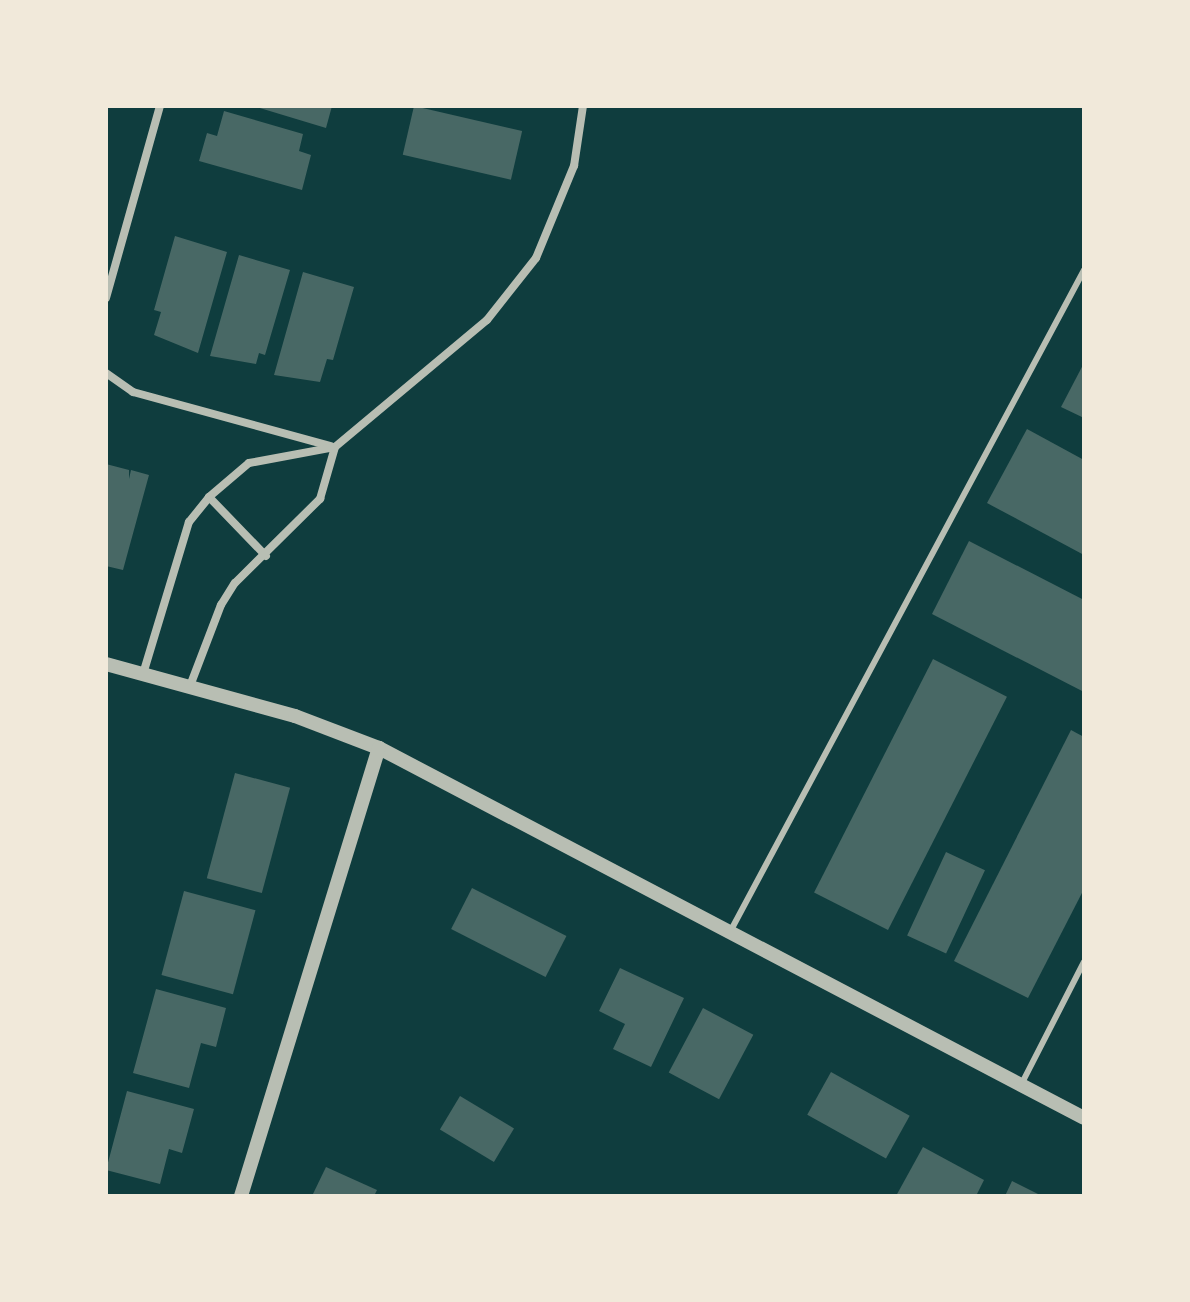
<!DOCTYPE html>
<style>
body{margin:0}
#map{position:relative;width:1190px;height:1302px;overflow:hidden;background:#0f3d3e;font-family:Cabin,sans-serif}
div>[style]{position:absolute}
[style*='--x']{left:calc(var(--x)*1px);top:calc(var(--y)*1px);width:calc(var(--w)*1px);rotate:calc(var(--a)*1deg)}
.building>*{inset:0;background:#486865;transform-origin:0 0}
.service>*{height:6px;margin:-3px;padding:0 3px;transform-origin:3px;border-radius:3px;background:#b8beb3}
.minor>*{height:8px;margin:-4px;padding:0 4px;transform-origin:4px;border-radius:4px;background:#b8beb3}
.tertiary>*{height:14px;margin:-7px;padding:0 7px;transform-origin:7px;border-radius:7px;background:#b8beb3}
span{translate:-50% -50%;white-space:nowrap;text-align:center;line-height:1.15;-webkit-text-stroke:7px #f1e9da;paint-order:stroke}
.frame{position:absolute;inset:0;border:108px solid #f1e9da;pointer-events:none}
</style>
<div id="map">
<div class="building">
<i style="clip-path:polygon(253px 106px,332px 106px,326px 128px)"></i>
<i style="left:414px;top:106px;width:111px;height:50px;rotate:13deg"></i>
<i style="clip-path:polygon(224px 111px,303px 134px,299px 151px,311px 155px,302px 190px,199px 161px,207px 133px,217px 136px)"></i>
<i style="clip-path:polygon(175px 236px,227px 252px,198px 353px,154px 335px,161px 312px,154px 310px)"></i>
<i style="clip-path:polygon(239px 255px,290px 270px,265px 355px,259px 353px,256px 364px,210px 356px)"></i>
<i style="clip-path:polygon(303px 272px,354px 287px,333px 360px,327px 359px,320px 382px,274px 375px)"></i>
<i style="clip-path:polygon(1084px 363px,1084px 418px,1061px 407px)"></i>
<i style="clip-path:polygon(1027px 429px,1084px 460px,1084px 555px,987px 503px)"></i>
<i style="clip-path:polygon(106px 464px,129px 470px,129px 479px,131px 470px,149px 475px,123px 570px,106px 566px)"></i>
<i style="clip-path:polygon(969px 541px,1084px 600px,1084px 692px,932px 614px)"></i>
<i style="left:933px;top:659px;width:83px;height:262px;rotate:27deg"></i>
<i style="clip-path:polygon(1071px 730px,1084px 737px,1084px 889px,1028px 998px,954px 961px)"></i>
<i style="left:235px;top:773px;width:57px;height:109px;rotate:15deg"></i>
<i style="left:946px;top:852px;width:43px;height:92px;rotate:25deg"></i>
<i style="left:472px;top:888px;width:106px;height:46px;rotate:27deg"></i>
<i style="left:184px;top:891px;width:74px;height:87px;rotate:15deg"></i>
<i style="clip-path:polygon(620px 968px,684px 998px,651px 1067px,613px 1049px,625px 1024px,599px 1011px)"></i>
<i style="clip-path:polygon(156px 989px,226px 1008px,216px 1047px,201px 1043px,189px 1088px,133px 1073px)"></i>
<i style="left:703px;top:1008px;width:57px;height:73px;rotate:28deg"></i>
<i style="left:831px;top:1072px;width:90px;height:49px;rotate:29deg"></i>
<i style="clip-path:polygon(127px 1091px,194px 1109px,182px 1153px,169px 1149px,160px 1184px,106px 1170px)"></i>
<i style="left:460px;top:1096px;width:63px;height:39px;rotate:31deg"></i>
<i style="clip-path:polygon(923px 1147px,984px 1180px,976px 1196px,896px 1196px)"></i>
<i style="clip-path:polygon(326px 1167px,377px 1190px,374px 1196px,312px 1196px)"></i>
<i style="clip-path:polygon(1012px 1181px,1042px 1196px,1005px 1196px)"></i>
</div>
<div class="service">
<i style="--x:730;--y:932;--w:751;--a:-61.86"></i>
<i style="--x:1022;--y:1083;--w:136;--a:-62.9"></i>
</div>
<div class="minor">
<i style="--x:106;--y:298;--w:199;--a:-74.3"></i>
<i style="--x:106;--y:373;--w:33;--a:35"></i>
<i style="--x:133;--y:392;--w:205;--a:15.3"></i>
<i style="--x:209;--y:497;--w:82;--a:46"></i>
<i style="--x:143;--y:674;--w:159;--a:-73.2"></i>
<i style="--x:189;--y:522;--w:32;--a:-51"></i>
<i style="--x:209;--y:497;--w:52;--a:-40.4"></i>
<i style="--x:249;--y:463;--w:87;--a:-10.5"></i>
<i style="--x:190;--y:686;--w:87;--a:-69.1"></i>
<i style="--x:221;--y:605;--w:26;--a:-58"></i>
<i style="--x:235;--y:583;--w:120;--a:-44.7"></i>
<i style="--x:320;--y:499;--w:54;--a:-73.9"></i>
<i style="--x:335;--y:447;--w:198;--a:-39.9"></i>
<i style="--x:487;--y:320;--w:79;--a:-51.7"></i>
<i style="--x:536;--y:258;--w:100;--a:-67.6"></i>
<i style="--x:574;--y:166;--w:61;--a:-81.5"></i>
</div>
<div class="tertiary">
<i style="--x:106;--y:664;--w:196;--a:15.4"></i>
<i style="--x:295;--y:716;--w:90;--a:20.9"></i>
<i style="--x:379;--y:748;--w:796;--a:27.69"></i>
<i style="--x:241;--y:1196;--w:469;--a:-72.9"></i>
</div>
<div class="frame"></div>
</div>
